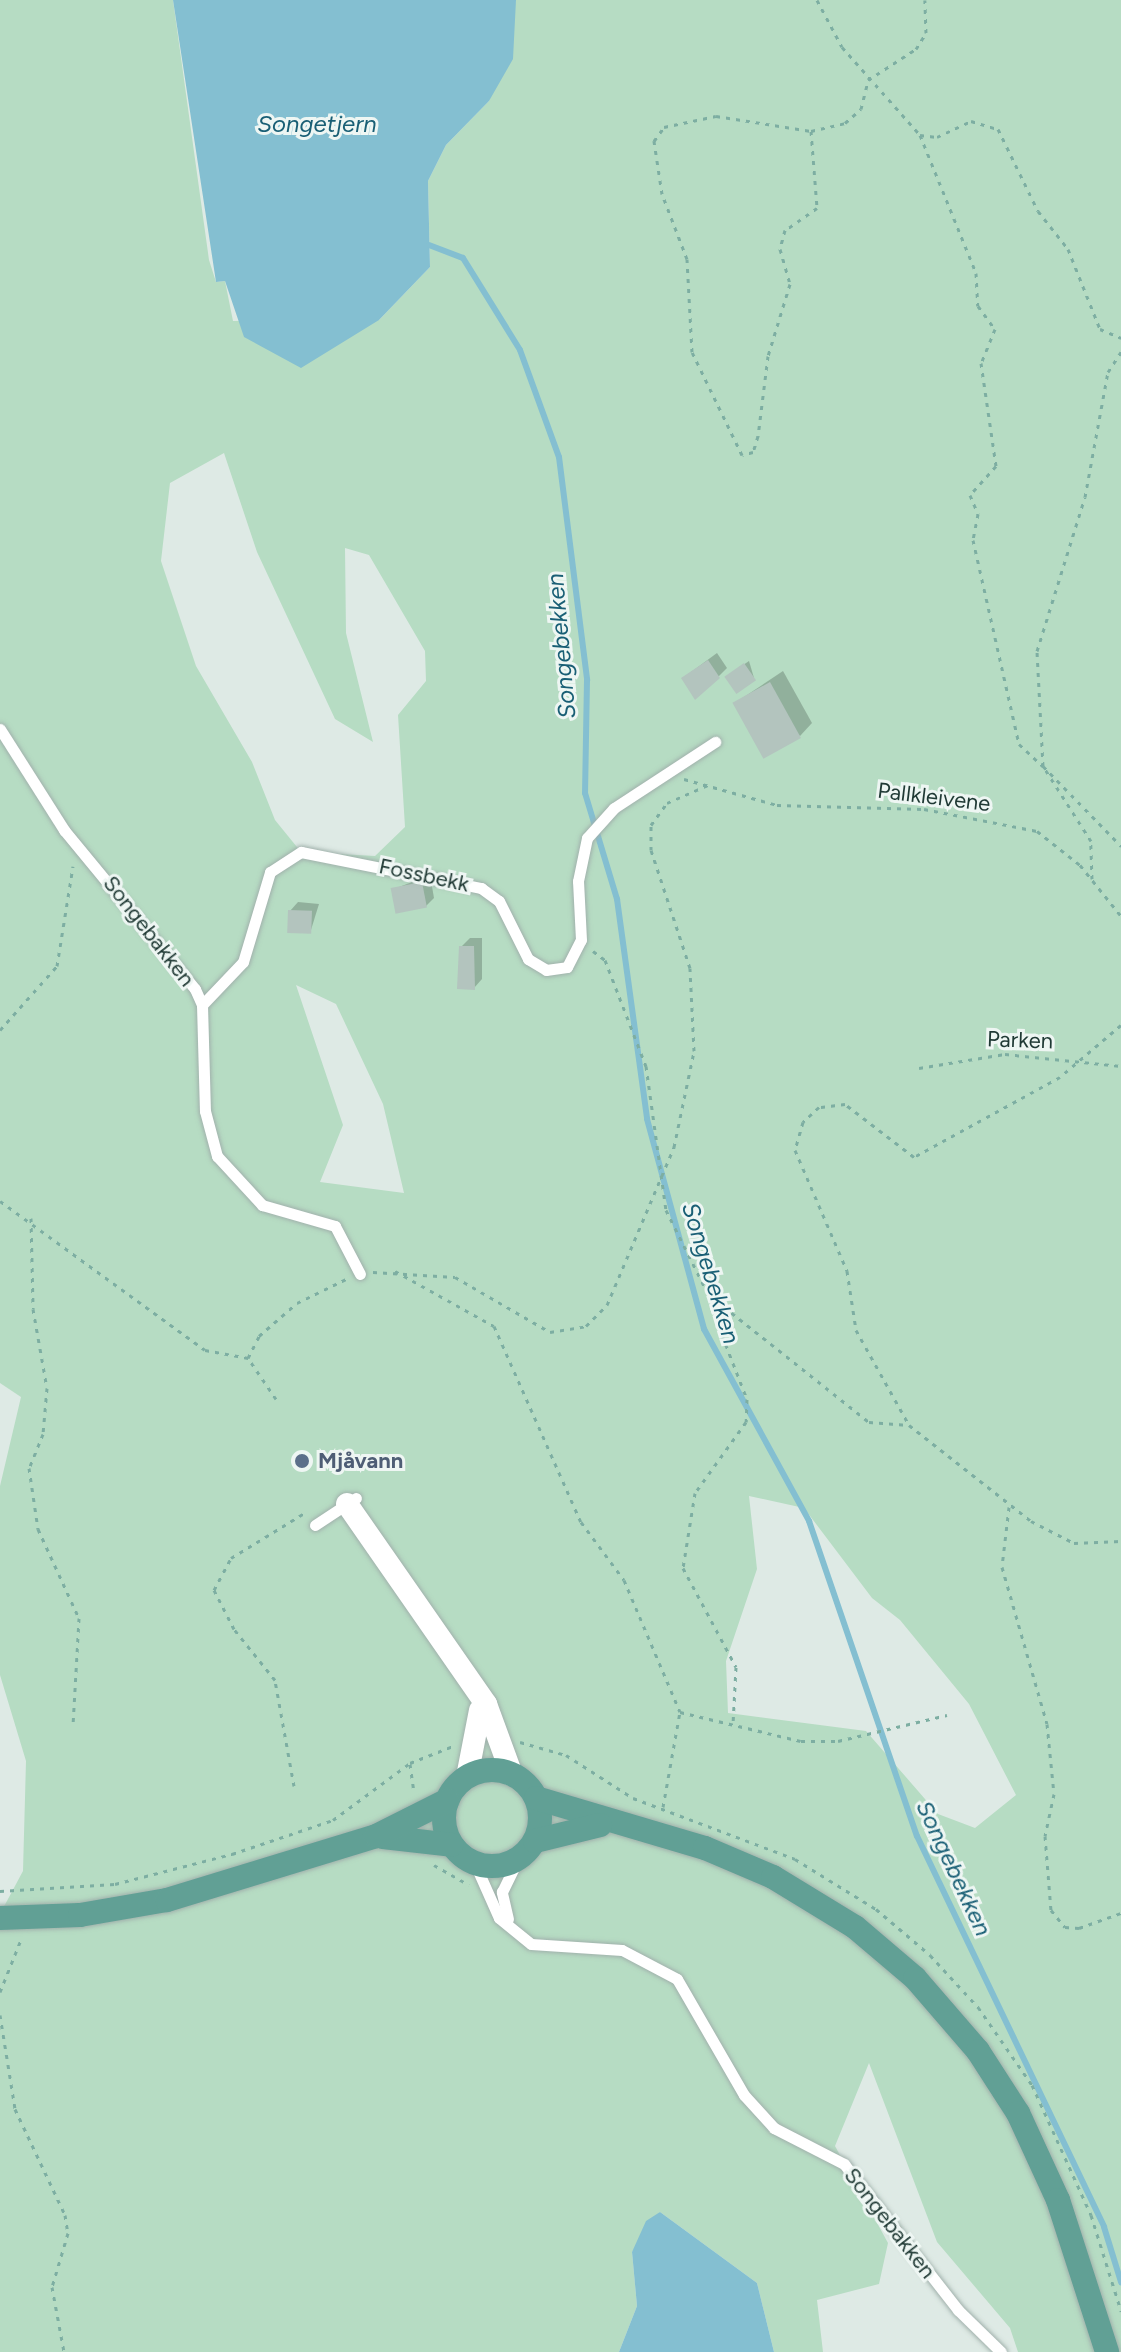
<!DOCTYPE html>
<meta charset="utf-8">
<style>
body{margin:0}
#map{position:relative;width:1121px;height:2352px;overflow:hidden;background:#deeae5;font-family:Figtree,sans-serif}
div>[style]{position:absolute}
[style*='--x']{left:calc(var(--x)*1px);top:calc(var(--y)*1px);width:calc(var(--w)*1px);rotate:calc(var(--a)*1deg)}
.green>*{inset:0;background:#b6dcc3}
.water>*{inset:0;background:#84bfd1}
.shadow>*{inset:0;background:#0003}
.stream>*{height:6px;margin:-3px;padding:0 3px;transform-origin:3px;border-radius:3px;background:#84bfd1}
.building>*{inset:0;background:#b3c4be;transform-origin:0 0}
.path>*{height:3px;margin-top:-1.5px;transform-origin:0;background:repeating-linear-gradient(90deg,#7daea2 0 4px,transparent 0 10px)}
.roads{filter:drop-shadow(0 0 2px #a1b1ac) drop-shadow(0 0 2px #a1b1ac)}
.lane>*{height:11px;margin:-5.5px;padding:0 5.5px;transform-origin:5.5px;border-radius:5.5px;background:#fff}
.street>*{height:22px;margin:-11px;padding:0 11px;transform-origin:11px;border-radius:11px;background:#fff}
.primary>*{height:24px;margin:-12px;padding:0 12px;transform-origin:12px;border-radius:12px;background:#61a095}
.primary>.ring{margin:-12px;padding:0;box-sizing:content-box;background:none;border:24px solid #61a095;border-radius:50%}
.dots>*{width:22px;height:22px;translate:-50% -50%;box-sizing:border-box;border:4px solid #eef6f3;border-radius:50%}
span{translate:-50% -50%;white-space:nowrap;text-align:center;line-height:1.15;-webkit-text-stroke:6px #eef6f3;paint-order:stroke}
.street-label{font-size:22px;color:#1f3934}
.service-label{font-size:22px;color:#4e5e75;font-weight:700}
.left{translate:0 -50%;text-align:left}
.water-label{font-size:24px;color:#195f75;font-style:italic}
</style>
<div id="map">
<div class="green">
<i style="clip-path:polygon(evenodd,0 0,173px 0,209px 260px,216px 282px,225px 281px,233px 321px,379px 320px,430px 267px,428px 181px,446px 145px,489px 101px,516px 0,1121px 0,1121px 2352px,1018px 2352px,1010px 2328px,937px 2242px,869px 2063px,835px 2146px,888px 2243px,879px 2284px,817px 2300px,823px 2352px,774px 2352px,757px 2283px,660px 2212px,632px 2252px,637px 2306px,619px 2352px,0 2352px,0 1914px,23px 1871px,26px 1761px,0 1675px,0 1486px,21px 1397px,0 1383px,0 0,224px 453px,257px 552px,335px 719px,373px 742px,346px 633px,345px 548px,369px 555px,425px 651px,426px 681px,398px 715px,405px 827px,375px 856px,301px 852px,275px 820px,252px 762px,196px 666px,161px 561px,170px 483px,224px 453px,0 0,296px 985px,336px 1004px,383px 1104px,404px 1193px,320px 1182px,343px 1125px,296px 985px,0 0,749px 1496px,804px 1508px,872px 1598px,900px 1620px,969px 1704px,1016px 1795px,975px 1828px,938px 1814px,866px 1731px,728px 1713px,726px 1661px,757px 1569px,749px 1496px)"></i>
</div>
<div class="water">
<i style="clip-path:polygon(173px 0,516px 0,513px 59px,489px 101px,446px 145px,428px 181px,430px 267px,379px 320px,301px 368px,244px 337px,225px 281px,216px 282px)"></i>
<i style="clip-path:polygon(660px 2212px,757px 2283px,774px 2352px,619px 2352px,637px 2306px,632px 2252px,646px 2221px)"></i>
</div>
<div class="shadow">
<i style="clip-path:polygon(717px 653px,727px 668px,719px 676px,683px 678px)"></i>
<i style="clip-path:polygon(749px 661px,754px 678px,730px 674px)"></i>
<i style="clip-path:polygon(783px 671px,812px 723px,800px 736px,735px 703px)"></i>
<i style="clip-path:polygon(430px 875px,434px 898px,426px 906px,394px 889px)"></i>
<i style="clip-path:polygon(298px 902px,319px 904px,310px 933px,290px 911px)"></i>
<i style="clip-path:polygon(470px 938px,482px 938px,482px 979px,474px 988px,461px 947px)"></i>
</div>
<div class="stream">
<i style="--x:429;--y:245;--w:36;--a:21"></i>
<i style="--x:463;--y:258;--w:108;--a:58.2"></i>
<i style="--x:520;--y:350;--w:114;--a:70"></i>
<i style="--x:559;--y:457;--w:225;--a:82.8"></i>
<i style="--x:587;--y:680;--w:113;--a:91"></i>
<i style="--x:585;--y:793;--w:111;--a:73.2"></i>
<i style="--x:617;--y:899;--w:222;--a:82.2"></i>
<i style="--x:647;--y:1119;--w:218;--a:74.8"></i>
<i style="--x:704;--y:1329;--w:219;--a:61.3"></i>
<i style="--x:809;--y:1521;--w:333;--a:71.1"></i>
<i style="--x:917;--y:1836;--w:433;--a:64.4"></i>
<i style="--x:1104;--y:2227;--w:58;--a:72.8"></i>
</div>
<div class="building">
<i style="clip-path:polygon(708px 660px,720px 678px,695px 700px,681px 678px)"></i>
<i style="left:744px;top:663px;width:21px;height:24px;rotate:55deg"></i>
<i style="left:770px;top:682px;width:64px;height:43px;rotate:61deg"></i>
<i style="left:422px;top:882px;width:26px;height:32px;rotate:79deg"></i>
<i style="left:288px;top:910px;width:24px;height:23px;rotate:2deg"></i>
<i style="clip-path:polygon(459px 946px,474px 946px,475px 990px,457px 989px)"></i>
</div>
<div class="path">
<i style="--x:817;--y:0;--w:53;--a:62"></i>
<i style="--x:842;--y:47;--w:118;--a:48.4"></i>
<i style="--x:920;--y:135;--w:17;--a:7"></i>
<i style="--x:937;--y:137;--w:38;--a:-25"></i>
<i style="--x:971;--y:121;--w:28;--a:17"></i>
<i style="--x:998;--y:129;--w:91;--a:64"></i>
<i style="--x:1038;--y:211;--w:48;--a:51.7"></i>
<i style="--x:1068;--y:249;--w:86;--a:68.2"></i>
<i style="--x:1100;--y:329;--w:23;--a:23"></i>
<i style="--x:811;--y:131;--w:77;--a:85.5"></i>
<i style="--x:817;--y:208;--w:39;--a:145"></i>
<i style="--x:785;--y:230;--w:20;--a:105"></i>
<i style="--x:780;--y:249;--w:36;--a:74"></i>
<i style="--x:790;--y:284;--w:75;--a:107"></i>
<i style="--x:768;--y:356;--w:81;--a:97.1"></i>
<i style="--x:758;--y:436;--w:17;--a:107"></i>
<i style="--x:753;--y:452;--w:11;--a:165"></i>
<i style="--x:742;--y:455;--w:114;--a:-115.9"></i>
<i style="--x:692;--y:352;--w:93;--a:-93.1"></i>
<i style="--x:687;--y:259;--w:70;--a:-111"></i>
<i style="--x:662;--y:194;--w:54;--a:-98.6"></i>
<i style="--x:654;--y:141;--w:17;--a:-54"></i>
<i style="--x:664;--y:127;--w:53;--a:-11.9"></i>
<i style="--x:716;--y:116;--w:96;--a:9"></i>
<i style="--x:811;--y:131;--w:35;--a:-13"></i>
<i style="--x:845;--y:123;--w:21;--a:-41"></i>
<i style="--x:861;--y:109;--w:30;--a:-76"></i>
<i style="--x:868;--y:80;--w:57;--a:-32.9"></i>
<i style="--x:916;--y:49;--w:19;--a:-58"></i>
<i style="--x:926;--y:33;--w:33;--a:-92"></i>
<i style="--x:920;--y:135;--w:149;--a:67.9"></i>
<i style="--x:976;--y:273;--w:33;--a:87"></i>
<i style="--x:978;--y:306;--w:29;--a:54"></i>
<i style="--x:995;--y:329;--w:37;--a:112"></i>
<i style="--x:981;--y:363;--w:104;--a:81.7"></i>
<i style="--x:996;--y:466;--w:39;--a:132"></i>
<i style="--x:970;--y:495;--w:21;--a:67"></i>
<i style="--x:978;--y:514;--w:26;--a:101"></i>
<i style="--x:973;--y:540;--w:209;--a:77.3"></i>
<i style="--x:1019;--y:744;--w:33;--a:43"></i>
<i style="--x:1043;--y:766;--w:115;--a:-93"></i>
<i style="--x:1037;--y:651;--w:161;--a:-72.7"></i>
<i style="--x:1085;--y:497;--w:127;--a:-79.6"></i>
<i style="--x:1108;--y:372;--w:24;--a:-57"></i>
<i style="--x:684;--y:779;--w:97;--a:15.6"></i>
<i style="--x:777;--y:805;--w:147;--a:1.6"></i>
<i style="--x:924;--y:809;--w:115;--a:11"></i>
<i style="--x:1037;--y:831;--w:55;--a:38.3"></i>
<i style="--x:1080;--y:865;--w:65;--a:51.2"></i>
<i style="--x:1092;--y:879;--w:38;--a:-92"></i>
<i style="--x:1091;--y:841;--w:89;--a:-122.6"></i>
<i style="--x:1043;--y:766;--w:112;--a:45.7"></i>
<i style="--x:593;--y:951;--w:15;--a:37"></i>
<i style="--x:605;--y:960;--w:114;--a:68.9"></i>
<i style="--x:646;--y:1066;--w:145;--a:82.1"></i>
<i style="--x:666;--y:1210;--w:94;--a:63.4"></i>
<i style="--x:708;--y:1294;--w:206;--a:38.5"></i>
<i style="--x:869;--y:1422;--w:40;--a:4.3"></i>
<i style="--x:1121;--y:1025;--w:80;--a:139.6"></i>
<i style="--x:1060;--y:1077;--w:166;--a:151.3"></i>
<i style="--x:914;--y:1157;--w:87;--a:-142.5"></i>
<i style="--x:845;--y:1104;--w:26;--a:173"></i>
<i style="--x:819;--y:1107;--w:22;--a:137"></i>
<i style="--x:803;--y:1122;--w:29;--a:106"></i>
<i style="--x:795;--y:1150;--w:132;--a:66.7"></i>
<i style="--x:847;--y:1271;--w:60;--a:81.3"></i>
<i style="--x:856;--y:1330;--w:109;--a:60.8"></i>
<i style="--x:909;--y:1425;--w:155;--a:38.2"></i>
<i style="--x:1031;--y:1521;--w:48;--a:27.1"></i>
<i style="--x:1074;--y:1543;--w:47;--a:-2.4"></i>
<i style="--x:0;--y:1030;--w:86;--a:-48.3"></i>
<i style="--x:57;--y:966;--w:101;--a:-80.9"></i>
<i style="--x:919;--y:1068;--w:87;--a:-9.2"></i>
<i style="--x:1005;--y:1054;--w:117;--a:5.9"></i>
<i style="--x:0;--y:1201;--w:253;--a:36"></i>
<i style="--x:205;--y:1350;--w:44;--a:10.5"></i>
<i style="--x:31;--y:1218;--w:91;--a:88.7"></i>
<i style="--x:33;--y:1309;--w:80;--a:80"></i>
<i style="--x:47;--y:1388;--w:46;--a:95"></i>
<i style="--x:43;--y:1434;--w:37;--a:112"></i>
<i style="--x:29;--y:1468;--w:62;--a:81.6"></i>
<i style="--x:38;--y:1529;--w:98;--a:65.3"></i>
<i style="--x:79;--y:1618;--w:106;--a:93.2"></i>
<i style="--x:395;--y:1271;--w:113;--a:29.1"></i>
<i style="--x:494;--y:1326;--w:214;--a:66.1"></i>
<i style="--x:581;--y:1522;--w:72;--a:53.4"></i>
<i style="--x:624;--y:1580;--w:143;--a:67"></i>
<i style="--x:680;--y:1712;--w:124;--a:13.5"></i>
<i style="--x:801;--y:1741;--w:37;--a:0"></i>
<i style="--x:838;--y:1741;--w:112;--a:-13.4"></i>
<i style="--x:373;--y:1272;--w:82;--a:3.5"></i>
<i style="--x:455;--y:1277;--w:110;--a:30.1"></i>
<i style="--x:550;--y:1332;--w:36;--a:-9"></i>
<i style="--x:586;--y:1326;--w:30;--a:-45"></i>
<i style="--x:607;--y:1305;--w:172;--a:-67"></i>
<i style="--x:674;--y:1147;--w:98;--a:-78.2"></i>
<i style="--x:694;--y:1051;--w:83;--a:-92.8"></i>
<i style="--x:690;--y:968;--w:124;--a:-108.3"></i>
<i style="--x:651;--y:850;--w:25;--a:-90"></i>
<i style="--x:651;--y:825;--w:27;--a:-54"></i>
<i style="--x:667;--y:803;--w:45;--a:-23.7"></i>
<i style="--x:731;--y:1317;--w:20;--a:117"></i>
<i style="--x:722;--y:1335;--w:69;--a:68.7"></i>
<i style="--x:747;--y:1399;--w:23;--a:92"></i>
<i style="--x:746;--y:1422;--w:87;--a:125.7"></i>
<i style="--x:695;--y:1493;--w:76;--a:99.1"></i>
<i style="--x:683;--y:1568;--w:112;--a:61.8"></i>
<i style="--x:736;--y:1667;--w:58;--a:93"></i>
<i style="--x:276;--y:1399;--w:50;--a:-124.3"></i>
<i style="--x:248;--y:1358;--w:25;--a:-63"></i>
<i style="--x:259;--y:1336;--w:50;--a:-41"></i>
<i style="--x:297;--y:1303;--w:55;--a:-26.1"></i>
<i style="--x:1009;--y:1507;--w:60;--a:96.7"></i>
<i style="--x:1002;--y:1567;--w:163;--a:74"></i>
<i style="--x:1047;--y:1724;--w:70;--a:84.3"></i>
<i style="--x:1054;--y:1794;--w:43;--a:102.1"></i>
<i style="--x:1045;--y:1836;--w:74;--a:85.4"></i>
<i style="--x:1051;--y:1910;--w:22;--a:51"></i>
<i style="--x:1065;--y:1927;--w:14;--a:4"></i>
<i style="--x:1079;--y:1928;--w:45;--a:-19.7"></i>
<i style="--x:520;--y:1742;--w:48;--a:15.8"></i>
<i style="--x:566;--y:1755;--w:80;--a:32.7"></i>
<i style="--x:633;--y:1798;--w:173;--a:20.6"></i>
<i style="--x:795;--y:1859;--w:95;--a:31.7"></i>
<i style="--x:876;--y:1909;--w:71;--a:40.4"></i>
<i style="--x:930;--y:1955;--w:71;--a:47.3"></i>
<i style="--x:978;--y:2007;--w:95;--a:55.3"></i>
<i style="--x:1032;--y:2085;--w:143;--a:65.6"></i>
<i style="--x:1091;--y:2215;--w:101;--a:72.6"></i>
<i style="--x:410;--y:1764;--w:28;--a:82"></i>
<i style="--x:294;--y:1786;--w:108;--a:-100.2"></i>
<i style="--x:275;--y:1680;--w:65;--a:-128.8"></i>
<i style="--x:234;--y:1629;--w:44;--a:-117.1"></i>
<i style="--x:214;--y:1590;--w:36;--a:-62"></i>
<i style="--x:231;--y:1558;--w:88;--a:-31.5"></i>
<i style="--x:663;--y:1807;--w:97;--a:-79.9"></i>
<i style="--x:434;--y:1865;--w:40;--a:29.7"></i>
<i style="--x:0;--y:1891;--w:115;--a:-3.5"></i>
<i style="--x:115;--y:1884;--w:121;--a:-14.4"></i>
<i style="--x:232;--y:1854;--w:107;--a:-18.6"></i>
<i style="--x:333;--y:1820;--w:96;--a:-36.5"></i>
<i style="--x:410;--y:1763;--w:46;--a:-21.6"></i>
<i style="--x:0;--y:1992;--w:59;--a:-68.2"></i>
<i style="--x:0;--y:2015;--w:95;--a:80.9"></i>
<i style="--x:15;--y:2109;--w:117;--a:64.7"></i>
<i style="--x:65;--y:2215;--w:18;--a:81"></i>
<i style="--x:68;--y:2233;--w:56;--a:106.5"></i>
<i style="--x:52;--y:2287;--w:66;--a:79.5"></i>
</div>
<div class="roads">
<div class="lane">
<i style="--x:0;--y:729;--w:120;--a:57.6"></i>
<i style="--x:64;--y:830;--w:206;--a:50.5"></i>
<i style="--x:195;--y:989;--w:17;--a:66"></i>
<i style="--x:202;--y:1005;--w:106;--a:88.4"></i>
<i style="--x:205;--y:1111;--w:47;--a:75.1"></i>
<i style="--x:217;--y:1156;--w:67;--a:47.4"></i>
<i style="--x:262;--y:1205;--w:76;--a:16"></i>
<i style="--x:335;--y:1226;--w:54;--a:62.5"></i>
<i style="--x:202;--y:1005;--w:59;--a:-46.4"></i>
<i style="--x:243;--y:962;--w:94;--a:-73.3"></i>
<i style="--x:270;--y:872;--w:37;--a:-33"></i>
<i style="--x:301;--y:852;--w:184;--a:11.3"></i>
<i style="--x:481;--y:888;--w:22;--a:36"></i>
<i style="--x:499;--y:901;--w:65;--a:63.4"></i>
<i style="--x:528;--y:959;--w:21;--a:31"></i>
<i style="--x:546;--y:970;--w:21;--a:-8"></i>
<i style="--x:567;--y:967;--w:30;--a:-63"></i>
<i style="--x:581;--y:940;--w:59;--a:-92.9"></i>
<i style="--x:578;--y:881;--w:44;--a:-78.2"></i>
<i style="--x:587;--y:838;--w:40;--a:-48"></i>
<i style="--x:614;--y:808;--w:121;--a:-33.2"></i>
<i style="--x:315;--y:1525;--w:49;--a:-33.4"></i>
<i style="--x:475;--y:1864;--w:59;--a:66"></i>
<i style="--x:499;--y:1918;--w:41;--a:39.1"></i>
<i style="--x:531;--y:1944;--w:91;--a:3.8"></i>
<i style="--x:622;--y:1950;--w:62;--a:27.8"></i>
<i style="--x:677;--y:1979;--w:134;--a:60"></i>
<i style="--x:744;--y:2095;--w:45;--a:47.7"></i>
<i style="--x:774;--y:2128;--w:79;--a:27.2"></i>
<i style="--x:844;--y:2164;--w:185;--a:52"></i>
<i style="--x:958;--y:2310;--w:60;--a:44.3"></i>
<i style="--x:508;--y:1919;--w:28;--a:-103"></i>
<i style="--x:502;--y:1892;--w:37;--a:-64"></i>
</div>
<div class="street">
<i style="--x:347;--y:1504;--w:244;--a:55.2"></i>
<i style="--x:486;--y:1704;--w:76;--a:69.9"></i>
<i style="--x:467;--y:1777;--w:68;--a:-79"></i>
</div>
<div class="primary">
<i class="ring" style="left:444px;top:1770px;width:72px;height:72px"></i>
<i style="--x:536;--y:1798;--w:176;--a:16.5"></i>
<i style="--x:705;--y:1848;--w:74;--a:23.1"></i>
<i style="--x:773;--y:1877;--w:96;--a:31.4"></i>
<i style="--x:855;--y:1927;--w:79;--a:40.4"></i>
<i style="--x:915;--y:1978;--w:96;--a:49.2"></i>
<i style="--x:978;--y:2051;--w:74;--a:57.2"></i>
<i style="--x:1018;--y:2113;--w:96;--a:65.3"></i>
<i style="--x:1058;--y:2200;--w:160;--a:72.1"></i>
<i style="--x:383;--y:1837;--w:69;--a:6.6"></i>
<i style="--x:535;--y:1841;--w:67;--a:-13.8"></i>
<i style="--x:0;--y:1918;--w:80;--a:-2.1"></i>
<i style="--x:80;--y:1915;--w:88;--a:-9.8"></i>
<i style="--x:167;--y:1900;--w:219;--a:-17"></i>
<i style="--x:376;--y:1836;--w:80;--a:-26.6"></i>
</div>
</div>
<div class="dots">
<i style="left:302px;top:1461px;background:#5c6f8a"></i>
</div>
<div class="street-label">
<span style="left:934px;top:797px;rotate:7deg">Pallkleivene</span>
<span style="left:424px;top:875px;rotate:12deg">Fossbekk</span>
<span style="left:149px;top:931px;rotate:52deg">Songebakken</span>
<span style="left:1020px;top:1040px;rotate:2deg">Parken</span>
<span style="left:890px;top:2223px;rotate:52deg">Songebakken</span>
</div>
<div class="service-label">
<span class="left" style="left:318px;top:1461px">Mjåvann</span>
</div>
<div class="water-label">
<span style="left:317px;top:124px">Songetjern</span>
<span style="left:561px;top:646px;rotate:-95deg">Songebekken</span>
<span style="left:711px;top:1273px;rotate:73deg">Songebekken</span>
<span style="left:954px;top:1868px;rotate:65deg">Songebekken</span>
</div>
</div>
